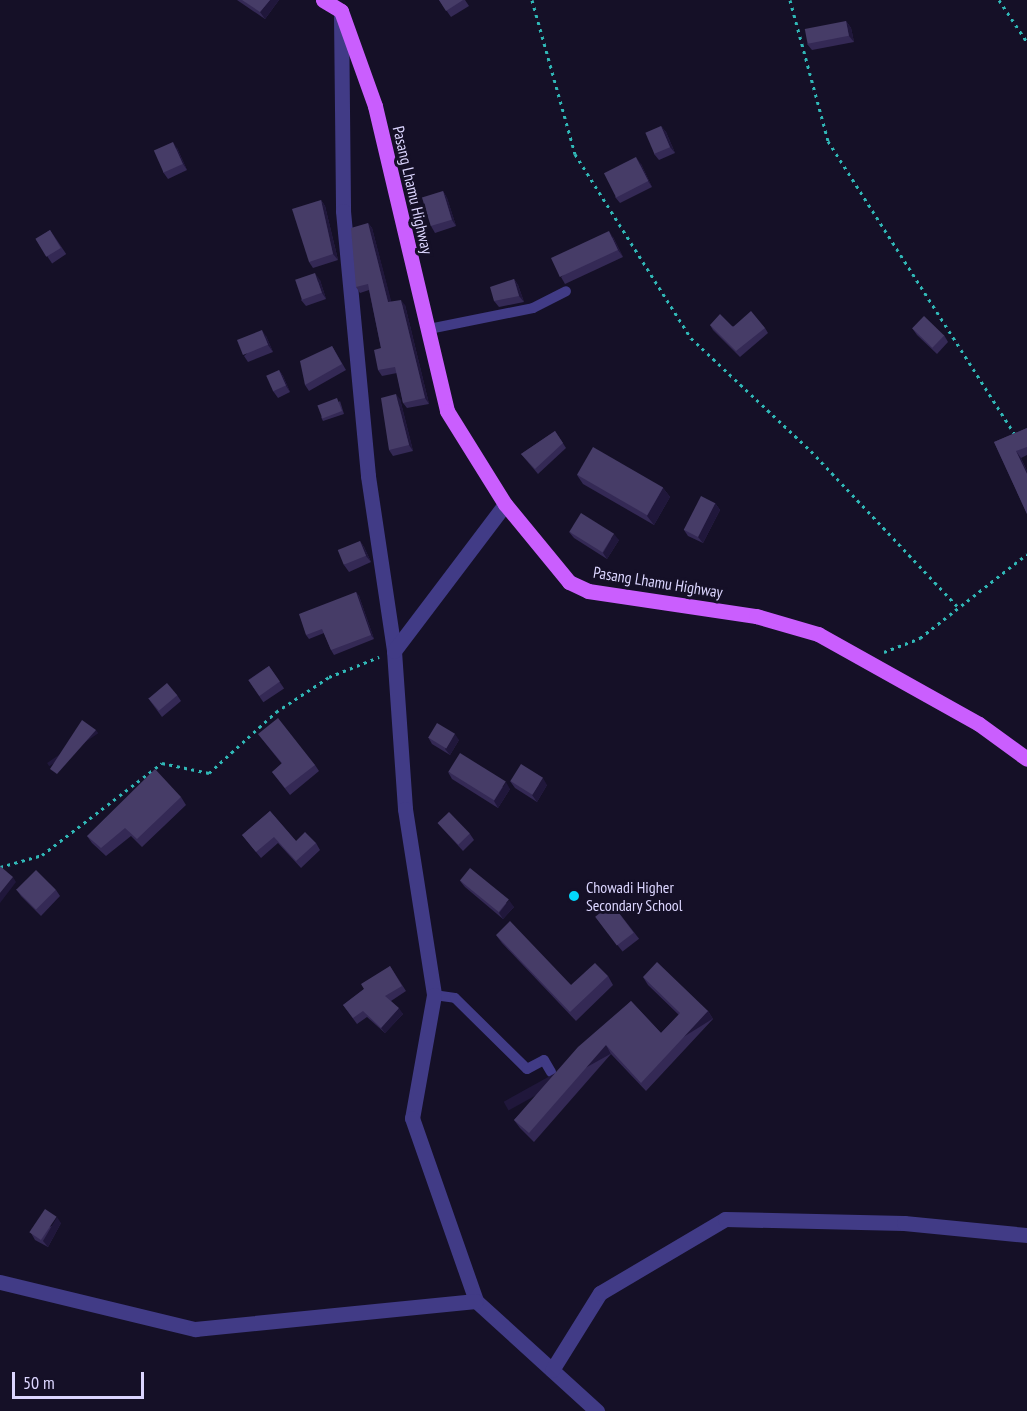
<!DOCTYPE html>
<style>
body{margin:0}
#map{position:relative;width:1027px;height:1411px;overflow:hidden;background:#151027;font-family:"PT Sans Narrow",sans-serif}
div>[style]{position:absolute}
[style*='--x']{left:calc(var(--x)*1px);top:calc(var(--y)*1px);width:calc(var(--w)*1px);rotate:calc(var(--a)*1deg)}
.path>*{height:3px;margin-top:-1.5px;transform-origin:0;background:repeating-linear-gradient(90deg,#30b8b7 0 3px,transparent 0 7.5px)}
.service>*{height:10px;margin:-5px;padding:0 5px;transform-origin:5px;border-radius:5px;background:#413b86}
.minor>*{height:15px;margin:-7.5px;padding:0 7.5px;transform-origin:7.5px;border-radius:7.5px;background:#413b86}
.primary>*{height:15px;margin:-7.5px;padding:0 7.5px;transform-origin:7.5px;border-radius:7.5px;background:#ca5efe}
.wall>*{inset:0;background:#342955;transform-origin:0 0}
.shaded-wall>*{inset:0;background:#20173b;transform-origin:0 0}
.building>*{inset:0;background:#463c67;transform-origin:0 0}
.dots>*{width:16px;height:16px;translate:-50% -50%;box-sizing:border-box;border:3px solid #151027;border-radius:50%}
span{translate:-50% -50%;white-space:nowrap;text-align:center;line-height:1.15;-webkit-text-stroke:6px #151027;paint-order:stroke}
.street-label{font-size:16px;color:#dcd6ff}
.poi-label{font-size:16px;color:#dcd6ff}
.left{translate:0 -50%;text-align:left}
.scale{position:absolute;left:12px;top:1372px;width:132px;height:27px;box-sizing:border-box;border:3px solid #dcd6ff;border-top:0;padding-left:8px;font-size:18px;line-height:21px;white-space:nowrap;color:#dcd6ff;-webkit-text-stroke:4px #151027;paint-order:stroke}
</style>
<div id="map">
<div class="path">
<i style="--x:532;--y:0;--w:160;--a:74.4"></i>
<i style="--x:575;--y:154;--w:218;--a:57.8"></i>
<i style="--x:691;--y:338;--w:165;--a:43.3"></i>
<i style="--x:811;--y:451;--w:213;--a:46.7"></i>
<i style="--x:790;--y:0;--w:146;--a:74.9"></i>
<i style="--x:828;--y:141;--w:350;--a:57.5"></i>
<i style="--x:999;--y:0;--w:50;--a:56.3"></i>
<i style="--x:884;--y:652;--w:39;--a:-21"></i>
<i style="--x:920;--y:638;--w:136;--a:-38.1"></i>
<i style="--x:0;--y:867;--w:44;--a:-15.9"></i>
<i style="--x:42;--y:855;--w:151;--a:-37.5"></i>
<i style="--x:162;--y:763;--w:48;--a:12"></i>
<i style="--x:209;--y:773;--w:91;--a:-42.3"></i>
<i style="--x:276;--y:712;--w:64;--a:-33.4"></i>
<i style="--x:329;--y:677;--w:54;--a:-21.8"></i>
</div>
<div class="service">
<i style="--x:429;--y:329;--w:106;--a:-11.4"></i>
<i style="--x:533;--y:308;--w:37;--a:-27"></i>
<i style="--x:434;--y:995;--w:21;--a:8"></i>
<i style="--x:455;--y:998;--w:101;--a:44.6"></i>
<i style="--x:527;--y:1069;--w:19;--a:-28"></i>
<i style="--x:544;--y:1060;--w:14;--a:60"></i>
</div>
<div class="minor">
<i style="--x:341;--y:14;--w:197;--a:89.4"></i>
<i style="--x:343;--y:211;--w:266;--a:84.6"></i>
<i style="--x:368;--y:476;--w:177;--a:81.5"></i>
<i style="--x:394;--y:651;--w:158;--a:86"></i>
<i style="--x:405;--y:809;--w:188;--a:81.1"></i>
<i style="--x:434;--y:995;--w:125;--a:100.1"></i>
<i style="--x:412;--y:1118;--w:194;--a:70.7"></i>
<i style="--x:476;--y:1301;--w:164;--a:42.3"></i>
<i style="--x:394;--y:651;--w:184;--a:-52.9"></i>
<i style="--x:0;--y:1282;--w:201;--a:13.6"></i>
<i style="--x:195;--y:1329;--w:282;--a:-5.7"></i>
<i style="--x:552;--y:1370;--w:91;--a:-58.1"></i>
<i style="--x:600;--y:1293;--w:145;--a:-30.6"></i>
<i style="--x:725;--y:1219;--w:179;--a:1.3"></i>
<i style="--x:904;--y:1223;--w:124;--a:5.6"></i>
</div>
<div class="primary">
<i style="--x:323;--y:0;--w:21;--a:31"></i>
<i style="--x:341;--y:11;--w:101;--a:70.3"></i>
<i style="--x:375;--y:106;--w:313;--a:76.7"></i>
<i style="--x:447;--y:411;--w:110;--a:58.1"></i>
<i style="--x:505;--y:504;--w:101;--a:50.6"></i>
<i style="--x:569;--y:582;--w:21;--a:25"></i>
<i style="--x:588;--y:591;--w:170;--a:8.5"></i>
<i style="--x:756;--y:616;--w:65;--a:16.2"></i>
<i style="--x:818;--y:634;--w:184;--a:29.2"></i>
<i style="--x:979;--y:724;--w:59;--a:36.1"></i>
</div>
<div class="wall">
<i style="clip-path:polygon(237px 0,279px 0,265px 19px)"></i>
<i style="clip-path:polygon(439px 0,465px 0,469px 6px,451px 17px)"></i>
<i style="clip-path:polygon(846px 21px,851px 28px,854px 42px,812px 50px,807px 44px)"></i>
<i style="clip-path:polygon(661px 126px,666px 132px,675px 153px,659px 160px,654px 154px)"></i>
<i style="clip-path:polygon(177px 148px,187px 170px,168px 179px,163px 172px)"></i>
<i style="clip-path:polygon(641px 164px,652px 187px,620px 203px,615px 197px)"></i>
<i style="clip-path:polygon(443px 191px,447px 198px,456px 226px,435px 233px,431px 226px)"></i>
<i style="clip-path:polygon(321px 200px,325px 206px,338px 260px,313px 268px,309px 262px)"></i>
<i style="clip-path:polygon(368px 223px,372px 228px,391px 302px,405px 305px,429px 404px,407px 408px,403px 403px,397px 373px,382px 376px,378px 370px,381px 348px,369px 290px,360px 293px,356px 287px)"></i>
<i style="left:50px;top:230px;width:29px;height:17px;rotate:56deg"></i>
<i style="clip-path:polygon(613px 237px,623px 257px,565px 284px,561px 277px)"></i>
<i style="clip-path:polygon(514px 279px,518px 285px,524px 302px,499px 307px,494px 301px)"></i>
<i style="clip-path:polygon(320px 280px,326px 299px,306px 306px,301px 300px)"></i>
<i style="clip-path:polygon(710px 325px,765px 328px,768px 333px,740px 357px,713px 330px)"></i>
<i style="clip-path:polygon(912px 328px,944px 335px,948px 342px,937px 354px,917px 335px)"></i>
<i style="clip-path:polygon(266px 336px,273px 352px,248px 362px,244px 356px)"></i>
<i style="clip-path:polygon(332px 346px,346px 370px,309px 391px,305px 385px)"></i>
<i style="clip-path:polygon(279px 370px,283px 376px,290px 392px,278px 398px,273px 391px)"></i>
<i style="clip-path:polygon(400px 399px,413px 451px,393px 456px,389px 450px)"></i>
<i style="clip-path:polygon(340px 401px,344px 414px,323px 421px,321px 417px)"></i>
<i style="clip-path:polygon(1027px 428px,1027px 455px,1021px 458px,1027px 471px,1027px 514px,994px 442px)"></i>
<i style="clip-path:polygon(555px 431px,566px 448px,538px 474px,521px 454px)"></i>
<i style="clip-path:polygon(577px 475px,663px 488px,670px 497px,654px 525px,583px 484px)"></i>
<i style="clip-path:polygon(715px 503px,720px 510px,703px 543px,688px 536px,684px 530px)"></i>
<i style="clip-path:polygon(569px 532px,619px 540px,607px 559px,574px 538px)"></i>
<i style="clip-path:polygon(360px 541px,364px 547px,371px 562px,349px 572px,344px 565px)"></i>
<i style="clip-path:polygon(356px 592px,359px 596px,374px 639px,334px 655px,331px 650px,324px 633px,309px 639px,306px 635px)"></i>
<i style="left:269px;top:666px;width:27px;height:25px;rotate:56deg"></i>
<i style="clip-path:polygon(177px 695px,181px 701px,162px 717px,148px 698px)"></i>
<i style="clip-path:polygon(258px 734px,315px 765px,319px 771px,290px 795px,272px 772px,282px 764px)"></i>
<i style="clip-path:polygon(428px 737px,459px 740px,450px 755px,432px 744px)"></i>
<i style="clip-path:polygon(448px 772px,510px 789px,498px 808px,452px 779px)"></i>
<i style="clip-path:polygon(510px 781px,547px 785px,537px 802px,515px 788px)"></i>
<i style="clip-path:polygon(181px 797px,186px 805px,142px 847px,131px 836px,106px 856px,92px 843px,87px 836px)"></i>
<i style="clip-path:polygon(270px 811px,296px 841px,316px 843px,320px 850px,301px 868px,278px 843px,261px 858px,242px 835px)"></i>
<i style="clip-path:polygon(438px 823px,470px 834px,474px 840px,463px 851px,443px 829px)"></i>
<i style="clip-path:polygon(460px 881px,514px 907px,503px 919px,465px 887px)"></i>
<i style="clip-path:polygon(16px 889px,56px 890px,60px 896px,41px 916px,21px 896px)"></i>
<i style="left:612px;top:904px;width:44px;height:21px;rotate:52deg"></i>
<i style="clip-path:polygon(496px 935px,571px 985px,608px 976px,613px 985px,576px 1021px,502px 943px)"></i>
<i style="clip-path:polygon(390px 966px,406px 991px,391px 1001px,403px 1014px,385px 1033px,367px 1017px,357px 1024px,343px 1005px,364px 989px)"></i>
<i style="clip-path:polygon(643px 977px,708px 1011px,713px 1019px,646px 1091px,611px 1054px,534px 1142px,520px 1128px,514px 1120px,631px 1001px,661px 1033px,679px 1015px,648px 985px)"></i>
<i style="clip-path:polygon(61px 1223px,48px 1247px,35px 1240px,31px 1233px)"></i>
</div>
<div class="shaded-wall">
<i style="clip-path:polygon(270px 0,279px 0,265px 19px,260px 12px)"></i>
<i style="clip-path:polygon(846px 21px,851px 28px,854px 42px,849px 36px)"></i>
<i style="clip-path:polygon(661px 126px,666px 132px,675px 153px,670px 147px)"></i>
<i style="clip-path:polygon(173px 142px,177px 148px,187px 170px,183px 164px)"></i>
<i style="clip-path:polygon(636px 157px,641px 164px,652px 187px,648px 181px)"></i>
<i style="clip-path:polygon(443px 191px,447px 198px,456px 226px,452px 220px)"></i>
<i style="clip-path:polygon(321px 200px,325px 206px,338px 260px,333px 254px)"></i>
<i style="clip-path:polygon(368px 223px,372px 228px,393px 308px,388px 302px)"></i>
<i style="clip-path:polygon(609px 231px,613px 237px,623px 257px,618px 250px)"></i>
<i style="clip-path:polygon(315px 273px,320px 280px,326px 299px,322px 293px)"></i>
<i style="clip-path:polygon(514px 279px,518px 285px,524px 302px,519px 296px)"></i>
<i style="clip-path:polygon(401px 300px,405px 305px,429px 404px,425px 398px)"></i>
<i style="clip-path:polygon(262px 330px,266px 336px,273px 352px,268px 345px)"></i>
<i style="clip-path:polygon(279px 370px,283px 376px,290px 392px,286px 386px)"></i>
<i style="clip-path:polygon(396px 394px,400px 399px,413px 451px,409px 445px)"></i>
<i style="clip-path:polygon(1016px 451px,1021px 458px,1027px 471px,1027px 474px)"></i>
<i style="clip-path:polygon(663px 488px,670px 497px,654px 525px,647px 516px)"></i>
<i style="clip-path:polygon(715px 503px,720px 510px,703px 543px,698px 537px)"></i>
<i style="clip-path:polygon(614px 534px,619px 540px,607px 559px,603px 553px)"></i>
<i style="clip-path:polygon(360px 541px,364px 547px,371px 562px,366px 556px)"></i>
<i style="clip-path:polygon(356px 592px,359px 596px,374px 639px,371px 635px)"></i>
<i style="left:96px;top:730px;width:4px;height:59px;rotate:56deg"></i>
<i style="clip-path:polygon(455px 734px,459px 740px,450px 755px,445px 749px)"></i>
<i style="clip-path:polygon(543px 778px,547px 785px,537px 802px,532px 795px)"></i>
<i style="clip-path:polygon(506px 782px,510px 789px,498px 808px,494px 801px)"></i>
<i style="clip-path:polygon(13px 877px,16px 882px,0 903px,0 893px)"></i>
<i style="clip-path:polygon(509px 900px,514px 907px,503px 919px,499px 913px)"></i>
<i style="clip-path:polygon(399px 1008px,403px 1014px,385px 1033px,381px 1028px)"></i>
<i style="left:708px;top:1011px;width:9px;height:98px;rotate:58deg"></i>
<i style="left:606px;top:1045px;width:10px;height:117px;rotate:61deg"></i>
<i style="clip-path:polygon(57px 1217px,61px 1223px,48px 1247px,43px 1241px)"></i>
</div>
<div class="building">
<i style="clip-path:polygon(242px 0,270px 0,260px 12px)"></i>
<i style="clip-path:polygon(439px 0,463px 0,446px 11px)"></i>
<i style="left:846px;top:21px;width:15px;height:42px;rotate:79deg"></i>
<i style="left:661px;top:126px;width:23px;height:17px;rotate:67deg"></i>
<i style="left:173px;top:142px;width:24px;height:21px;rotate:66deg"></i>
<i style="left:636px;top:157px;width:27px;height:36px;rotate:63deg"></i>
<i style="left:443px;top:191px;width:30px;height:22px;rotate:73deg"></i>
<i style="clip-path:polygon(321px 200px,333px 254px,309px 262px,292px 209px)"></i>
<i style="clip-path:polygon(368px 223px,388px 302px,401px 300px,425px 398px,403px 403px,395px 367px,378px 370px,374px 350px,381px 348px,368px 284px,356px 287px,351px 228px)"></i>
<i style="left:50px;top:230px;width:21px;height:17px;rotate:59deg"></i>
<i style="left:609px;top:231px;width:21px;height:64px;rotate:65deg"></i>
<i style="left:315px;top:273px;width:21px;height:21px;rotate:71deg"></i>
<i style="clip-path:polygon(514px 279px,519px 296px,494px 301px,490px 287px)"></i>
<i style="clip-path:polygon(751px 311px,765px 328px,736px 351px,710px 325px,720px 314px,733px 327px)"></i>
<i style="left:924px;top:316px;width:28px;height:17px;rotate:44deg"></i>
<i style="left:262px;top:330px;width:16px;height:27px;rotate:68deg"></i>
<i style="clip-path:polygon(332px 346px,342px 364px,305px 385px,300px 361px)"></i>
<i style="left:279px;top:370px;width:17px;height:14px;rotate:66deg"></i>
<i style="clip-path:polygon(396px 394px,409px 445px,389px 450px,381px 398px)"></i>
<i style="left:337px;top:398px;width:14px;height:21px;rotate:69deg"></i>
<i style="clip-path:polygon(1027px 428px,1027px 447px,1016px 451px,1027px 474px,1027px 514px,994px 442px)"></i>
<i style="clip-path:polygon(555px 431px,563px 443px,535px 469px,521px 454px)"></i>
<i style="left:593px;top:447px;width:81px;height:32px;rotate:30deg"></i>
<i style="left:701px;top:496px;width:16px;height:38px;rotate:27deg"></i>
<i style="left:581px;top:513px;width:39px;height:22px;rotate:32deg"></i>
<i style="left:360px;top:541px;width:16px;height:24px;rotate:68deg"></i>
<i style="clip-path:polygon(356px 592px,371px 635px,331px 650px,322px 629px,306px 635px,299px 614px)"></i>
<i style="left:269px;top:666px;width:19px;height:25px;rotate:55deg"></i>
<i style="left:167px;top:683px;width:16px;height:24px;rotate:50deg"></i>
<i style="clip-path:polygon(278px 718px,315px 765px,285px 788px,272px 772px,282px 763px,258px 734px)"></i>
<i style="clip-path:polygon(82px 720px,96px 730px,57px 774px,50px 769px)"></i>
<i style="left:437px;top:723px;width:21px;height:17px;rotate:31deg"></i>
<i style="left:460px;top:753px;width:54px;height:22px;rotate:32deg"></i>
<i style="left:521px;top:764px;width:26px;height:20px;rotate:32deg"></i>
<i style="clip-path:polygon(155px 769px,181px 797px,137px 839px,125px 828px,101px 848px,87px 836px)"></i>
<i style="clip-path:polygon(270px 811px,296px 841px,305px 832px,316px 843px,296px 861px,274px 837px,256px 852px,242px 835px)"></i>
<i style="left:449px;top:812px;width:30px;height:16px;rotate:46deg"></i>
<i style="clip-path:polygon(0 866px,13px 877px,0 893px)"></i>
<i style="left:470px;top:868px;width:50px;height:16px;rotate:39deg"></i>
<i style="left:36px;top:870px;width:28px;height:28px;rotate:45deg"></i>
<i style="left:612px;top:904px;width:36px;height:21px;rotate:53deg"></i>
<i style="clip-path:polygon(510px 921px,571px 985px,595px 963px,608px 976px,570px 1012px,496px 935px)"></i>
<i style="clip-path:polygon(657px 962px,708px 1011px,641px 1083px,606px 1045px,529px 1133px,514px 1120px,578px 1047px,631px 1001px,661px 1033px,680px 1013px,643px 977px)"></i>
<i style="clip-path:polygon(390px 966px,402px 986px,385px 996px,399px 1008px,381px 1028px,363px 1011px,353px 1018px,343px 1005px,364px 989px,361px 984px)"></i>
<i style="left:45px;top:1209px;width:14px;height:28px;rotate:34deg"></i>
</div>
<div class="dots">
<i style="left:574px;top:896px;background:#03d8fd"></i>
</div>
<div class="street-label">
<span style="left:413px;top:190px;rotate:77deg">Pasang Lhamu Highway</span>
<span style="left:658px;top:582px;rotate:9deg">Pasang Lhamu Highway</span>
</div>
<div class="poi-label">
<span class="left" style="left:586px;top:896px">Chowadi Higher<br>Secondary School</span>
</div>
<div class="scale">50 m</div>
</div>
